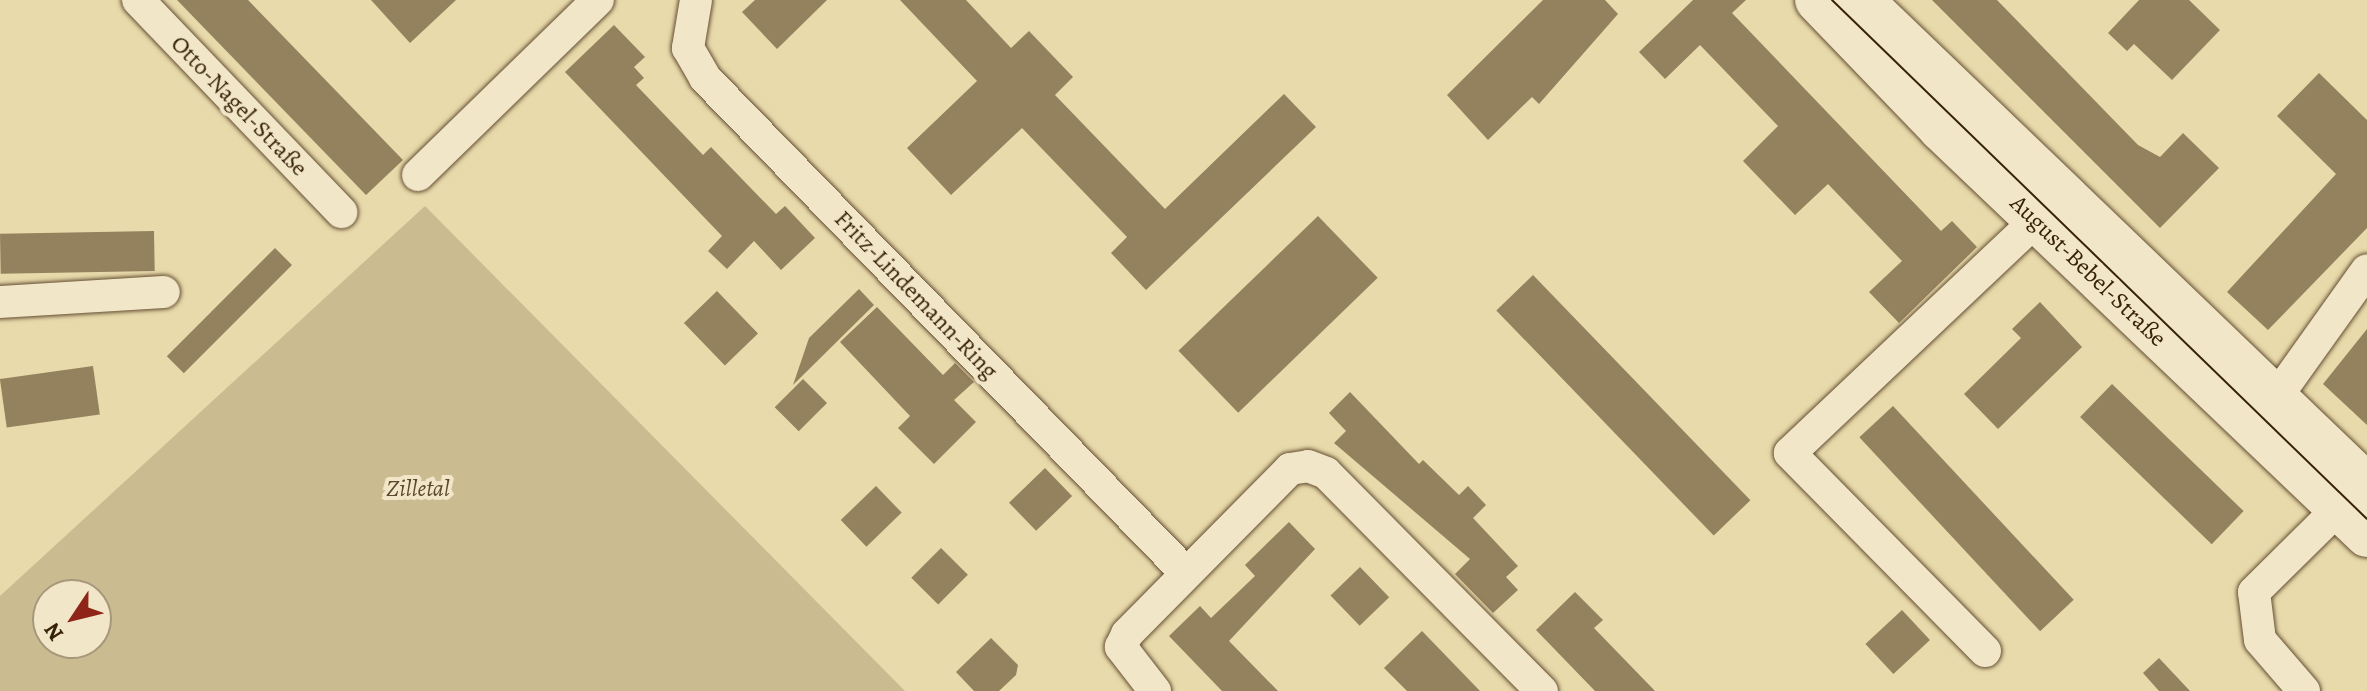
<!DOCTYPE html>
<meta charset="utf-8">
<style>
body{margin:0}
#map{position:relative;width:2367px;height:691px;overflow:hidden;background:#e9daab;font-family:Alegreya,serif}
div>[style]{position:absolute}
[style*='--x']{left:calc(var(--x)*1px);top:calc(var(--y)*1px);width:calc(var(--w)*1px);rotate:calc(var(--a)*1deg)}
.green>*{inset:0;background:#cbbb90}
.building>*{inset:0;background:#94815e;transform-origin:0 0}
.roads{filter:drop-shadow(0 0 2px #644f33) drop-shadow(0 0 2px #644f33)}
.street>*{height:32px;margin:-16px;padding:0 16px;transform-origin:16px;border-radius:16px;background:#f1e7c8}
.secondary>*{height:44px;margin:-22px;padding:0 22px;transform-origin:22px;border-radius:22px;background:#f1e7c8}
.tram>*{height:2px;margin:-1px;padding:0 1px;transform-origin:1px;border-radius:1px;background:#37210b}
span{translate:-50% -50%;white-space:nowrap;text-align:center;line-height:1.15;-webkit-text-stroke:8px #f1e7c8;paint-order:stroke}
.street-label{font-size:24px;color:#37210b}
.park-label{font-size:24px;color:#5c482c;font-style:italic}
.north{position:absolute;left:32px;top:579px;width:80px;height:80px;box-sizing:border-box;background:#f1e7c8;border:2px solid #a7987c;border-radius:50%;rotate:235deg;font-size:22px;font-weight:700;line-height:32px;text-align:center;color:#37210b}
.north::after{content:'';display:block;margin:auto;width:28px;height:36px;background:#8f2418;clip-path:polygon(50% 0,100% 100%,50% 72%,0 100%)}
</style>
<div id="map">
<div class="green">
<i style="clip-path:polygon(evenodd,425px 206px,905px 691px,0 691px,0 596px,425px 206px,48px 595px,96px 595px,96px 643px,48px 643px,48px 595px)"></i>
</div>
<div class="building">
<i style="clip-path:polygon(177px 0,248px 0,403px 160px,366px 195px)"></i>
<i style="clip-path:polygon(371px 0,456px 0,410px 43px)"></i>
<i style="clip-path:polygon(755px 0,827px 0,777px 49px,742px 12px)"></i>
<i style="clip-path:polygon(900px 0,966px 0,1011px 48px,1029px 31px,1073px 77px,1055px 95px,1165px 209px,1284px 94px,1316px 127px,1146px 290px,1111px 253px,1127px 237px,1022px 128px,951px 195px,907px 148px,977px 81px)"></i>
<i style="clip-path:polygon(1543px 0,1605px 0,1618px 14px,1539px 104px,1532px 97px,1488px 140px,1447px 95px)"></i>
<i style="clip-path:polygon(1693px 0,1746px 0,1732px 13px,1941px 231px,1952px 221px,1977px 247px,1899px 323px,1869px 292px,1902px 261px,1828px 184px,1795px 215px,1743px 161px,1778px 126px,1700px 45px,1665px 79px,1639px 52px)"></i>
<i style="clip-path:polygon(1932px 0,1997px 0,2138px 145px,2160px 157px,2183px 133px,2219px 168px,2160px 228px)"></i>
<i style="clip-path:polygon(2139px 0,2189px 0,2220px 30px,2172px 80px,2134px 44px,2127px 51px,2108px 33px)"></i>
<i style="clip-path:polygon(614px 25px,645px 57px,634px 67px,644px 78px,636px 85px,703px 155px,711px 147px,776px 214px,785px 206px,815px 238px,781px 270px,754px 241px,727px 269px,708px 251px,722px 236px,565px 72px)"></i>
<i style="clip-path:polygon(2319px 73px,2367px 120px,2367px 228px,2268px 330px,2227px 292px,2336px 174px,2277px 116px)"></i>
<i style="left:1318px;top:216px;width:86px;height:194px;rotate:46deg"></i>
<i style="left:154px;top:231px;width:40px;height:154px;rotate:89deg"></i>
<i style="left:275px;top:248px;width:24px;height:153px;rotate:45deg"></i>
<i style="left:1533px;top:275px;width:313px;height:51px;rotate:46deg"></i>
<i style="clip-path:polygon(859px 289px,874px 305px,793px 385px,809px 338px)"></i>
<i style="left:717px;top:291px;width:59px;height:46px;rotate:46deg"></i>
<i style="clip-path:polygon(2040px 302px,2082px 347px,1998px 429px,1964px 394px,2021px 338px,2012px 329px)"></i>
<i style="clip-path:polygon(877px 307px,943px 375px,955px 363px,974px 382px,954px 400px,976px 422px,934px 464px,898px 428px,910px 416px,840px 342px)"></i>
<i style="clip-path:polygon(2367px 329px,2367px 425px,2323px 384px)"></i>
<i style="left:93px;top:366px;width:49px;height:94px;rotate:82deg"></i>
<i style="left:803px;top:379px;width:34px;height:40px;rotate:45deg"></i>
<i style="left:2112px;top:384px;width:183px;height:46px;rotate:44deg"></i>
<i style="clip-path:polygon(1350px 392px,1419px 464px,1423px 460px,1459px 495px,1468px 486px,1486px 505px,1473px 518px,1518px 566px,1506px 577px,1518px 590px,1493px 613px,1455px 574px,1470px 559px,1334px 443px,1346px 431px,1329px 413px)"></i>
<i style="left:1893px;top:406px;width:265px;height:46px;rotate:47deg"></i>
<i style="left:1045px;top:468px;width:39px;height:50px;rotate:46deg"></i>
<i style="left:876px;top:486px;width:37px;height:49px;rotate:46deg"></i>
<i style="clip-path:polygon(1289px 522px,1315px 549px,1229px 641px,1278px 691px,1222px 691px,1169px 636px,1200px 606px,1211px 618px,1255px 576px,1245px 565px)"></i>
<i style="left:941px;top:548px;width:38px;height:42px;rotate:45deg"></i>
<i style="left:1360px;top:567px;width:42px;height:41px;rotate:46deg"></i>
<i style="clip-path:polygon(1575px 592px,1603px 620px,1594px 628px,1655px 691px,1595px 691px,1536px 630px)"></i>
<i style="left:1902px;top:610px;width:41px;height:50px;rotate:47deg"></i>
<i style="clip-path:polygon(1422px 631px,1480px 691px,1407px 691px,1384px 668px)"></i>
<i style="clip-path:polygon(991px 638px,1018px 665px,1016px 675px,999px 691px,974px 691px,956px 672px)"></i>
<i style="clip-path:polygon(2159px 658px,2190px 691px,2159px 691px,2143px 673px)"></i>
</div>
<div class="roads">
<div class="street">
<i style="--x:138;--y:0;--w:294;--a:46.2"></i>
<i style="--x:696;--y:0;--w:49;--a:99.5"></i>
<i style="--x:688;--y:48;--w:34;--a:60"></i>
<i style="--x:705;--y:78;--w:690;--a:45.82"></i>
<i style="--x:418;--y:175;--w:251;--a:-44.2"></i>
<i style="--x:0;--y:302;--w:164;--a:-3.5"></i>
<i style="--x:2275;--y:399;--w:158;--a:-54.5"></i>
<i style="--x:1985;--y:651;--w:278;--a:-134.6"></i>
<i style="--x:1790;--y:453;--w:358;--a:-43.4"></i>
<i style="--x:1155;--y:691;--w:56;--a:-127.7"></i>
<i style="--x:1121;--y:647;--w:14;--a:-65"></i>
<i style="--x:1127;--y:634;--w:232;--a:-45.3"></i>
<i style="--x:1290;--y:469;--w:18;--a:-9"></i>
<i style="--x:1308;--y:466;--w:19;--a:21"></i>
<i style="--x:1326;--y:473;--w:307;--a:45.3"></i>
<i style="--x:2304;--y:691;--w:67;--a:-130.8"></i>
<i style="--x:2260;--y:640;--w:48;--a:-97.1"></i>
<i style="--x:2254;--y:592;--w:120;--a:-44.7"></i>
</div>
<div class="secondary">
<i style="--x:1817;--y:0;--w:178;--a:46.1"></i>
<i style="--x:1940;--y:128;--w:590;--a:43.63"></i>
<i style="--x:1861;--y:0;--w:702;--a:43.84"></i>
</div>
</div>
<div class="tram">
<i style="--x:1832;--y:0;--w:745;--a:44.13"></i>
</div>
<div class="street-label">
<span style="left:239px;top:106px;rotate:46deg">Otto-Nagel-Straße</span>
<span style="left:2088px;top:271px;rotate:44deg">August-Bebel-Straße</span>
<span style="left:916px;top:295px;rotate:46deg">Fritz-Lindemann-Ring</span>
</div>
<div class="park-label">
<span style="left:418px;top:489px">Zilletal</span>
</div>
<div class="north">N</div>
</div>
